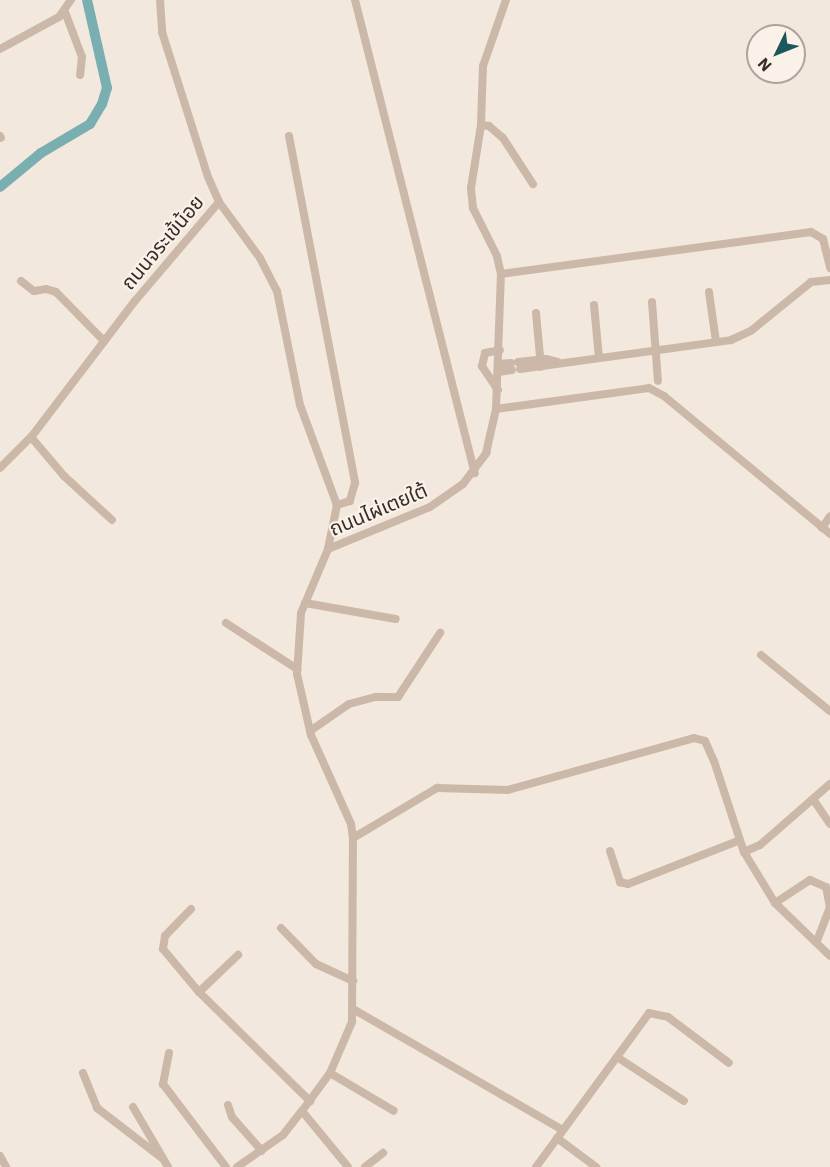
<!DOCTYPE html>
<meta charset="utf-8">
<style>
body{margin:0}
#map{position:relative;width:830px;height:1167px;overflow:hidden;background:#f3e8dd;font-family:"IBM Plex Sans","Noto Sans Thai",sans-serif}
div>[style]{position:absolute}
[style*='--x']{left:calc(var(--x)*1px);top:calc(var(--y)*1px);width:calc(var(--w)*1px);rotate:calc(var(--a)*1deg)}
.canal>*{height:10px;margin:-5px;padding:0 5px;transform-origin:5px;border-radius:5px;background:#7aafb1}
.minor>*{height:8px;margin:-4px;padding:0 4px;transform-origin:4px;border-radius:4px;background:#ccb8a8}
span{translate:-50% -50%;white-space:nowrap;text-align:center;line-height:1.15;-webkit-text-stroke:4.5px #faf2e9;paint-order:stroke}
.street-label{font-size:20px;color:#382d28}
.north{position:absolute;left:746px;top:24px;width:60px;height:60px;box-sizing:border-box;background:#faf2e9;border:2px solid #aca39c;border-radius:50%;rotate:227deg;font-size:16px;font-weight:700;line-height:24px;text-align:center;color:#382d28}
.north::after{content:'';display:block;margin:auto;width:21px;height:27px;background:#1c585b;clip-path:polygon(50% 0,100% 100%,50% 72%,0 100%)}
</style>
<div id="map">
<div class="canal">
<i style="--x:0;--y:187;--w:53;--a:-39.7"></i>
<i style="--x:41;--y:153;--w:57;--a:-30.6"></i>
<i style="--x:90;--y:124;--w:23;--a:-59"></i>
<i style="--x:102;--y:104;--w:17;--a:-73"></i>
<i style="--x:107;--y:88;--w:90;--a:-102.8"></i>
</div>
<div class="minor">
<i style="--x:160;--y:0;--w:32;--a:86"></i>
<i style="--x:162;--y:32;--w:152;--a:72.4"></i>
<i style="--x:208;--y:177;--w:27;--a:66"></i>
<i style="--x:219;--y:202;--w:69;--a:53.8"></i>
<i style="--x:260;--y:258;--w:37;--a:63"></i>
<i style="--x:277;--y:291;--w:116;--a:78.6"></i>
<i style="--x:300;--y:405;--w:107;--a:69.7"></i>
<i style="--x:337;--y:505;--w:45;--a:101.6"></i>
<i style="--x:355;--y:0;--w:488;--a:75.8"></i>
<i style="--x:65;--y:12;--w:48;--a:69.3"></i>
<i style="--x:82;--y:57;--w:18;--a:96"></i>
<i style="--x:0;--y:49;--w:67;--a:-28.5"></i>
<i style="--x:59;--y:17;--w:21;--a:-55"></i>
<i style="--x:481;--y:125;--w:8;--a:7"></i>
<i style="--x:489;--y:126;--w:18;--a:41"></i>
<i style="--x:503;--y:138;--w:55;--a:56.9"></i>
<i style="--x:0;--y:136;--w:2;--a:63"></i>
<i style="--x:289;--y:136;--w:353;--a:79.2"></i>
<i style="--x:355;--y:483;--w:19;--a:106"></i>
<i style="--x:350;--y:501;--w:14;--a:163"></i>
<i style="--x:501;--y:274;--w:313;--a:-7.7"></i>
<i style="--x:811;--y:232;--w:14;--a:30"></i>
<i style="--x:823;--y:239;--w:30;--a:76"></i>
<i style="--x:21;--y:281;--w:16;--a:38"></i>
<i style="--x:34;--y:291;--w:12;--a:-9"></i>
<i style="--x:46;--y:289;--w:10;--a:17"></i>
<i style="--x:56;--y:292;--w:69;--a:45.6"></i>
<i style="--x:709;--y:292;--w:50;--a:82"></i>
<i style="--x:652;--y:302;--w:79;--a:85.7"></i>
<i style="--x:594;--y:305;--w:53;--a:84.6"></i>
<i style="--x:536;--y:313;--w:54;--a:84.7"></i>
<i style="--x:518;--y:362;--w:28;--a:-6"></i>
<i style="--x:546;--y:359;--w:12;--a:14"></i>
<i style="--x:499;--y:364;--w:12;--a:-5"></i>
<i style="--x:520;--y:369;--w:213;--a:-7.8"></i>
<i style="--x:731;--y:340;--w:23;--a:-25"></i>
<i style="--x:752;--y:330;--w:76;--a:-39.1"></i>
<i style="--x:811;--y:282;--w:19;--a:-6"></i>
<i style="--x:499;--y:372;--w:13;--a:-9"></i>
<i style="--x:498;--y:390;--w:29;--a:-124"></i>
<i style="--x:482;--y:366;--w:13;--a:-77"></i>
<i style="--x:485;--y:353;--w:15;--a:-11"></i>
<i style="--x:496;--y:409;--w:135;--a:-87.9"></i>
<i style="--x:501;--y:274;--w:18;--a:-103"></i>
<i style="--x:497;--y:256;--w:54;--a:-116.6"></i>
<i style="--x:473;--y:208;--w:20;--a:-96"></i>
<i style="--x:471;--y:188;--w:64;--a:-81"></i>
<i style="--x:481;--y:125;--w:59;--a:-88.1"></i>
<i style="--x:483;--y:66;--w:70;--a:-70.8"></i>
<i style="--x:31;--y:437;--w:51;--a:49.8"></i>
<i style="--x:64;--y:476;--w:65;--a:42.5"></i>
<i style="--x:0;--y:468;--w:45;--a:-45"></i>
<i style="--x:32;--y:436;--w:170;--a:-52.7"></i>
<i style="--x:135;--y:301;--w:130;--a:-49.7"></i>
<i style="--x:822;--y:528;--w:14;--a:-56"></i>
<i style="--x:305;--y:603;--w:92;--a:10"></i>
<i style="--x:226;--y:623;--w:85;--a:32.9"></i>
<i style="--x:761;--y:655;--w:89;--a:39.1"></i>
<i style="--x:310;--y:731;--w:47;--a:-34.7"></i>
<i style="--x:349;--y:704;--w:28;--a:-15"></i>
<i style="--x:376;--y:697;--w:22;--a:0"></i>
<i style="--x:398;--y:697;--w:77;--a:-56.7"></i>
<i style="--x:813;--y:799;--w:30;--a:56"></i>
<i style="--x:353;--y:838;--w:98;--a:-30.8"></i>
<i style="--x:437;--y:788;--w:71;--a:1.6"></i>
<i style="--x:508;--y:790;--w:193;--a:-15.6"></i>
<i style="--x:694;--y:738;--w:11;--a:15"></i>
<i style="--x:705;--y:741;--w:22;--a:66"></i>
<i style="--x:714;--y:761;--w:96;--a:71.8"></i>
<i style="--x:744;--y:852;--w:17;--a:-24"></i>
<i style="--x:760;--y:845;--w:93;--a:-41.1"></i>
<i style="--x:610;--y:851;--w:33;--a:72"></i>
<i style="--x:620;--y:882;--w:8;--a:14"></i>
<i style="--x:628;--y:884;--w:120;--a:-21.4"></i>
<i style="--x:744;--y:852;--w:60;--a:58.7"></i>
<i style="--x:775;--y:903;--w:76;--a:43.9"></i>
<i style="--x:775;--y:903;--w:42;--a:-33.3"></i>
<i style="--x:810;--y:880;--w:17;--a:24"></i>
<i style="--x:826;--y:887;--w:20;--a:79"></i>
<i style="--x:830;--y:907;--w:36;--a:111"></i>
<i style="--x:191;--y:909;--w:37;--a:134"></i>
<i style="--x:165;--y:936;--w:13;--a:99"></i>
<i style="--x:163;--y:949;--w:56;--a:50.1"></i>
<i style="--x:199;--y:992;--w:156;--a:44.5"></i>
<i style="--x:281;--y:928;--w:50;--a:45.8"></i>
<i style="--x:316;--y:964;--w:41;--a:24.7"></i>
<i style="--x:199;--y:992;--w:54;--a:-43.5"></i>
<i style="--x:353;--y:1009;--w:242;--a:30"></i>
<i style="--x:169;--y:1053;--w:32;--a:101"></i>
<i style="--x:163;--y:1084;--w:104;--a:52.8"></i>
<i style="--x:617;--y:1057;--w:80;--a:33.3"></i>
<i style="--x:83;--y:1073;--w:38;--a:68"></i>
<i style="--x:97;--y:1108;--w:82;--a:37.6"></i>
<i style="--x:330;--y:1073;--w:74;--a:30.7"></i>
<i style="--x:228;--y:1105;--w:13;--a:72"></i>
<i style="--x:232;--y:1117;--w:45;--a:48.6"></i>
<i style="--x:133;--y:1107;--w:69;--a:59.7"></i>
<i style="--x:302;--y:1111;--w:72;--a:50.6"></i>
<i style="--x:557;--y:1138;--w:49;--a:36.6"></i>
<i style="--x:0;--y:1156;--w:13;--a:61"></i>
<i style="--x:237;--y:1167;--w:56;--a:-34.8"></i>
<i style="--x:283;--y:1135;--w:31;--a:-52"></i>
<i style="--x:302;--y:1111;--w:47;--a:-53.6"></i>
<i style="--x:330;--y:1073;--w:56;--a:-66.7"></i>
<i style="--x:352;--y:1022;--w:184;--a:-89.7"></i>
<i style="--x:353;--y:838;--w:14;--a:-98"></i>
<i style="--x:351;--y:824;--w:98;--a:-114.2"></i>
<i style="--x:311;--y:735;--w:63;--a:-102.9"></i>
<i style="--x:297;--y:674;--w:61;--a:-86.2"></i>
<i style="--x:301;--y:613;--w:69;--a:-67.1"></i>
<i style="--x:328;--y:549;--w:110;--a:-22.4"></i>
<i style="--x:430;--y:507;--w:40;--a:-34.9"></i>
<i style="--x:463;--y:484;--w:39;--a:-53"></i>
<i style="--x:486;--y:453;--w:45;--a:-77.2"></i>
<i style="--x:496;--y:409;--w:154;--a:-7.8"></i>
<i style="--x:649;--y:388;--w:17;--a:28"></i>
<i style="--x:664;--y:396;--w:216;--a:39.7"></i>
<i style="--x:365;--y:1167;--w:23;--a:-38"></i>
<i style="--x:536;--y:1167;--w:191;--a:-53.7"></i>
<i style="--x:649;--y:1013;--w:19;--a:12"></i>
<i style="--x:668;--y:1017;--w:76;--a:37"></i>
</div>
<div class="street-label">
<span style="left:162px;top:242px;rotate:-50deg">ถนนจระเข้น้อย</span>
<span style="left:378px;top:509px;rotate:-23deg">ถนนไผ่เตยใต้</span>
</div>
<div class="north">N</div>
</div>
